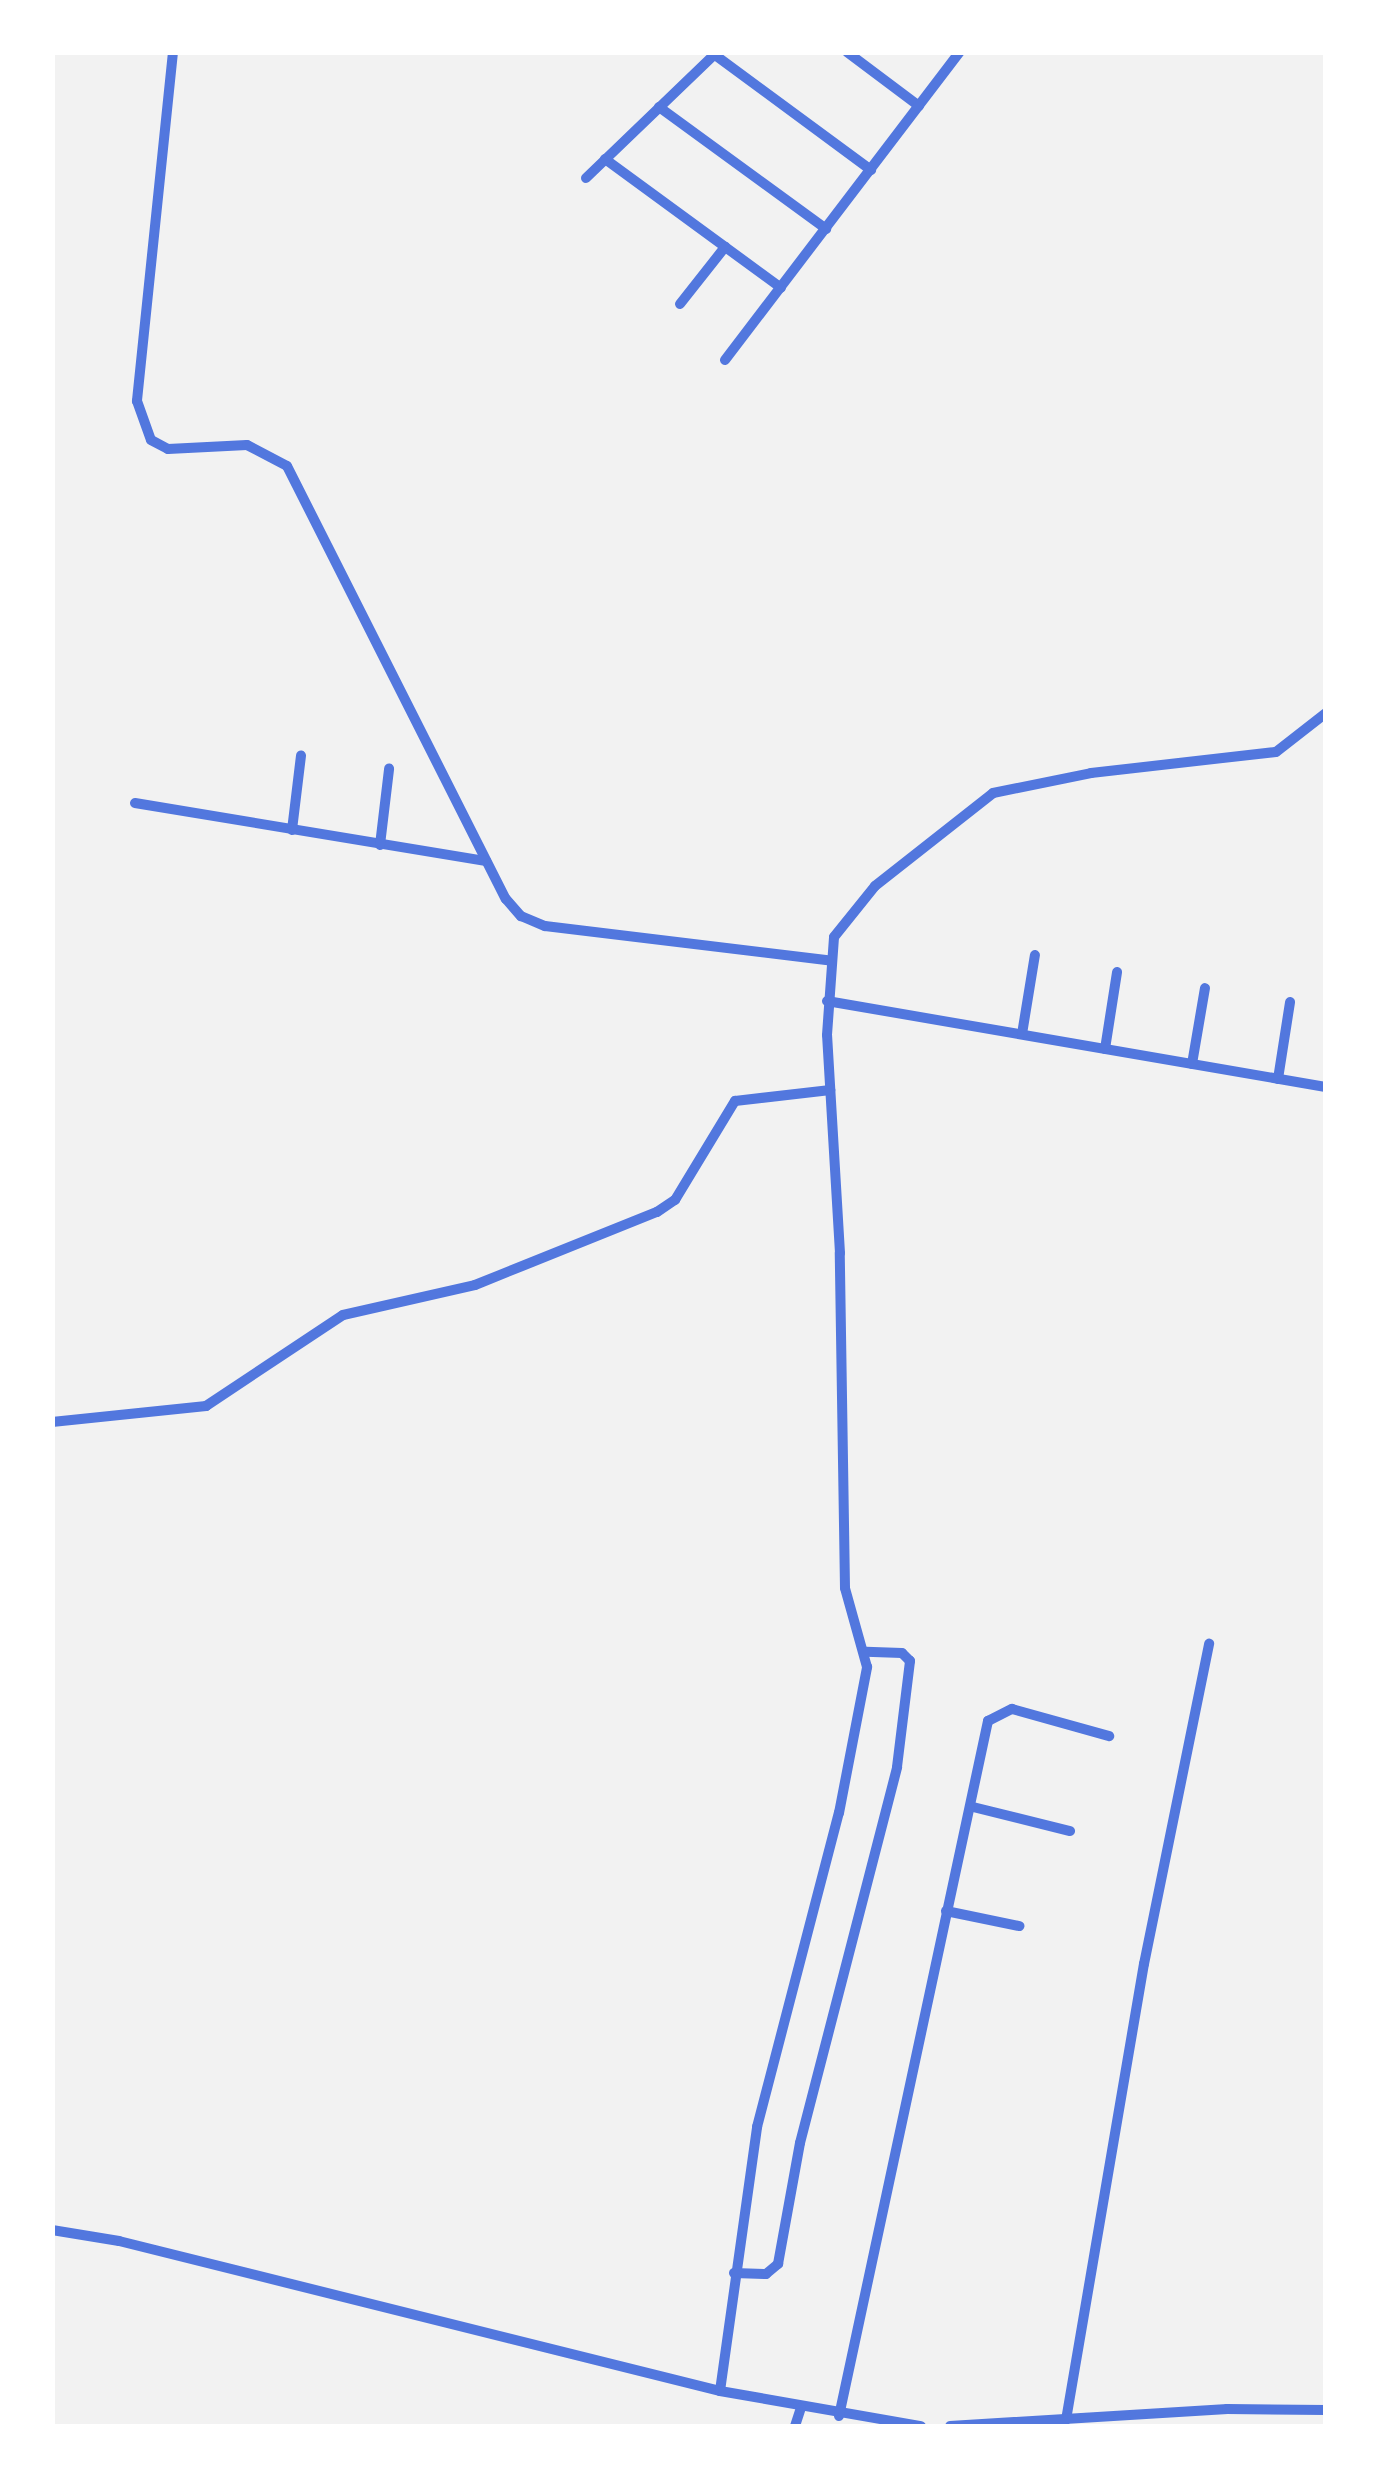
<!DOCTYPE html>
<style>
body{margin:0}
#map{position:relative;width:1378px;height:2479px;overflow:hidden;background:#f2f2f2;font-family:Jost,sans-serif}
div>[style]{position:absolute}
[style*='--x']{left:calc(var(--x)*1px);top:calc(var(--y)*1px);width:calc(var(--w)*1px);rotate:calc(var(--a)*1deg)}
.minor>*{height:10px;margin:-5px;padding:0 5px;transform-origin:5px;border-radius:5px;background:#5277de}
span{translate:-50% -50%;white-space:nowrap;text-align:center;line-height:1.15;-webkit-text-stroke:8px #fff;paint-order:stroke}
.frame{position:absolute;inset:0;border:55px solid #fff;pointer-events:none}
</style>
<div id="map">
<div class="minor">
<i style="--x:173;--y:52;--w:351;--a:95.9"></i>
<i style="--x:137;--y:401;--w:41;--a:70.3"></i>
<i style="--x:151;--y:440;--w:19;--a:28"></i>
<i style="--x:168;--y:449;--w:79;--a:-2.9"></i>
<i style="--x:247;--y:445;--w:45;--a:27.7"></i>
<i style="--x:287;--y:466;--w:485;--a:63.2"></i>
<i style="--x:506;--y:899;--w:23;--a:49"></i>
<i style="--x:521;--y:916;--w:26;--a:23"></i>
<i style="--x:545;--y:926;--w:285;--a:6.9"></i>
<i style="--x:847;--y:52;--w:90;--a:36.9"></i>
<i style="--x:715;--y:55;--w:194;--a:36.4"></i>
<i style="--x:659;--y:107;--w:207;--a:36.1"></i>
<i style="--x:605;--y:159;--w:218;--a:36.2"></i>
<i style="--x:586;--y:178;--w:182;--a:-43.9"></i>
<i style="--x:680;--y:304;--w:73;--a:-51.7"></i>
<i style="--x:725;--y:360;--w:387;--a:-52.7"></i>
<i style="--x:135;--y:803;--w:356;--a:9.4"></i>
<i style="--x:292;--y:830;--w:75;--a:-83.1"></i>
<i style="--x:380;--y:845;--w:77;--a:-83.2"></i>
<i style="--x:827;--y:1001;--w:506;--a:9.78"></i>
<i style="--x:1022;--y:1034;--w:80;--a:-80.7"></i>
<i style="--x:1105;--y:1049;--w:78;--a:-81.1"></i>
<i style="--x:1192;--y:1064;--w:77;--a:-80.3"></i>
<i style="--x:1278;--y:1079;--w:78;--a:-81.1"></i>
<i style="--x:52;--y:1422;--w:155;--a:-5.9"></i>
<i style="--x:206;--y:1406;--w:164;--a:-33.6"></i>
<i style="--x:343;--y:1315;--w:135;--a:-12.8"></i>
<i style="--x:475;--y:1285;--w:196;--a:-21.9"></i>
<i style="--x:657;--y:1212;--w:22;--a:-34"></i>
<i style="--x:675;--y:1200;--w:116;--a:-58.8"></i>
<i style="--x:735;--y:1101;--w:96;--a:-6.6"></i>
<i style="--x:973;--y:1807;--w:100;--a:13.9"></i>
<i style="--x:946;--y:1911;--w:75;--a:11.6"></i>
<i style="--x:52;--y:2230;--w:68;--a:9.3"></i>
<i style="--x:119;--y:2241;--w:619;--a:14.01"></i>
<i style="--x:720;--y:2391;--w:204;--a:9.9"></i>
<i style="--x:734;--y:2273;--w:32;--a:2"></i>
<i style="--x:766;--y:2274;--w:16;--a:-40"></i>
<i style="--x:778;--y:2264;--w:123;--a:-79.7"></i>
<i style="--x:800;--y:2143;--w:388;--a:-75.5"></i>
<i style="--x:897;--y:1767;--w:107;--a:-83"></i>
<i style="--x:910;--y:1661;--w:11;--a:-135"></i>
<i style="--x:902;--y:1653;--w:36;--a:-178"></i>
<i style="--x:720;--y:2391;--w:267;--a:-82"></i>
<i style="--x:757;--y:2127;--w:325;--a:-75.4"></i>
<i style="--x:839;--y:1813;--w:149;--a:-79.1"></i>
<i style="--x:867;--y:1667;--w:82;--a:-105.6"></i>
<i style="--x:845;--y:1588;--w:335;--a:-90.9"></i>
<i style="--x:840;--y:1253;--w:218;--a:-93.4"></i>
<i style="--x:827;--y:1035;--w:98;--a:-85.9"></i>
<i style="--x:834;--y:937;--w:65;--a:-51.2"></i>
<i style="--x:875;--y:886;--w:150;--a:-38.2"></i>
<i style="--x:993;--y:793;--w:100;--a:-11.5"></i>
<i style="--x:1091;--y:773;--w:186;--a:-6.5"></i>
<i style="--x:1276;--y:752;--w:63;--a:-38"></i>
<i style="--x:839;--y:2416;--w:711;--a:-77.9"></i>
<i style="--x:988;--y:1721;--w:27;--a:-27"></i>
<i style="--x:1012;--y:1709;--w:101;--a:15.6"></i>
<i style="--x:1066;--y:2420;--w:463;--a:-80.3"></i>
<i style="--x:1144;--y:1964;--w:327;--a:-78.5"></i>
<i style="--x:795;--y:2426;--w:19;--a:-72"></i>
<i style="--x:950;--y:2426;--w:278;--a:-3.5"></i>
<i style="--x:1227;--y:2409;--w:99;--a:0.6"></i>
</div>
<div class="frame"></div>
</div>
